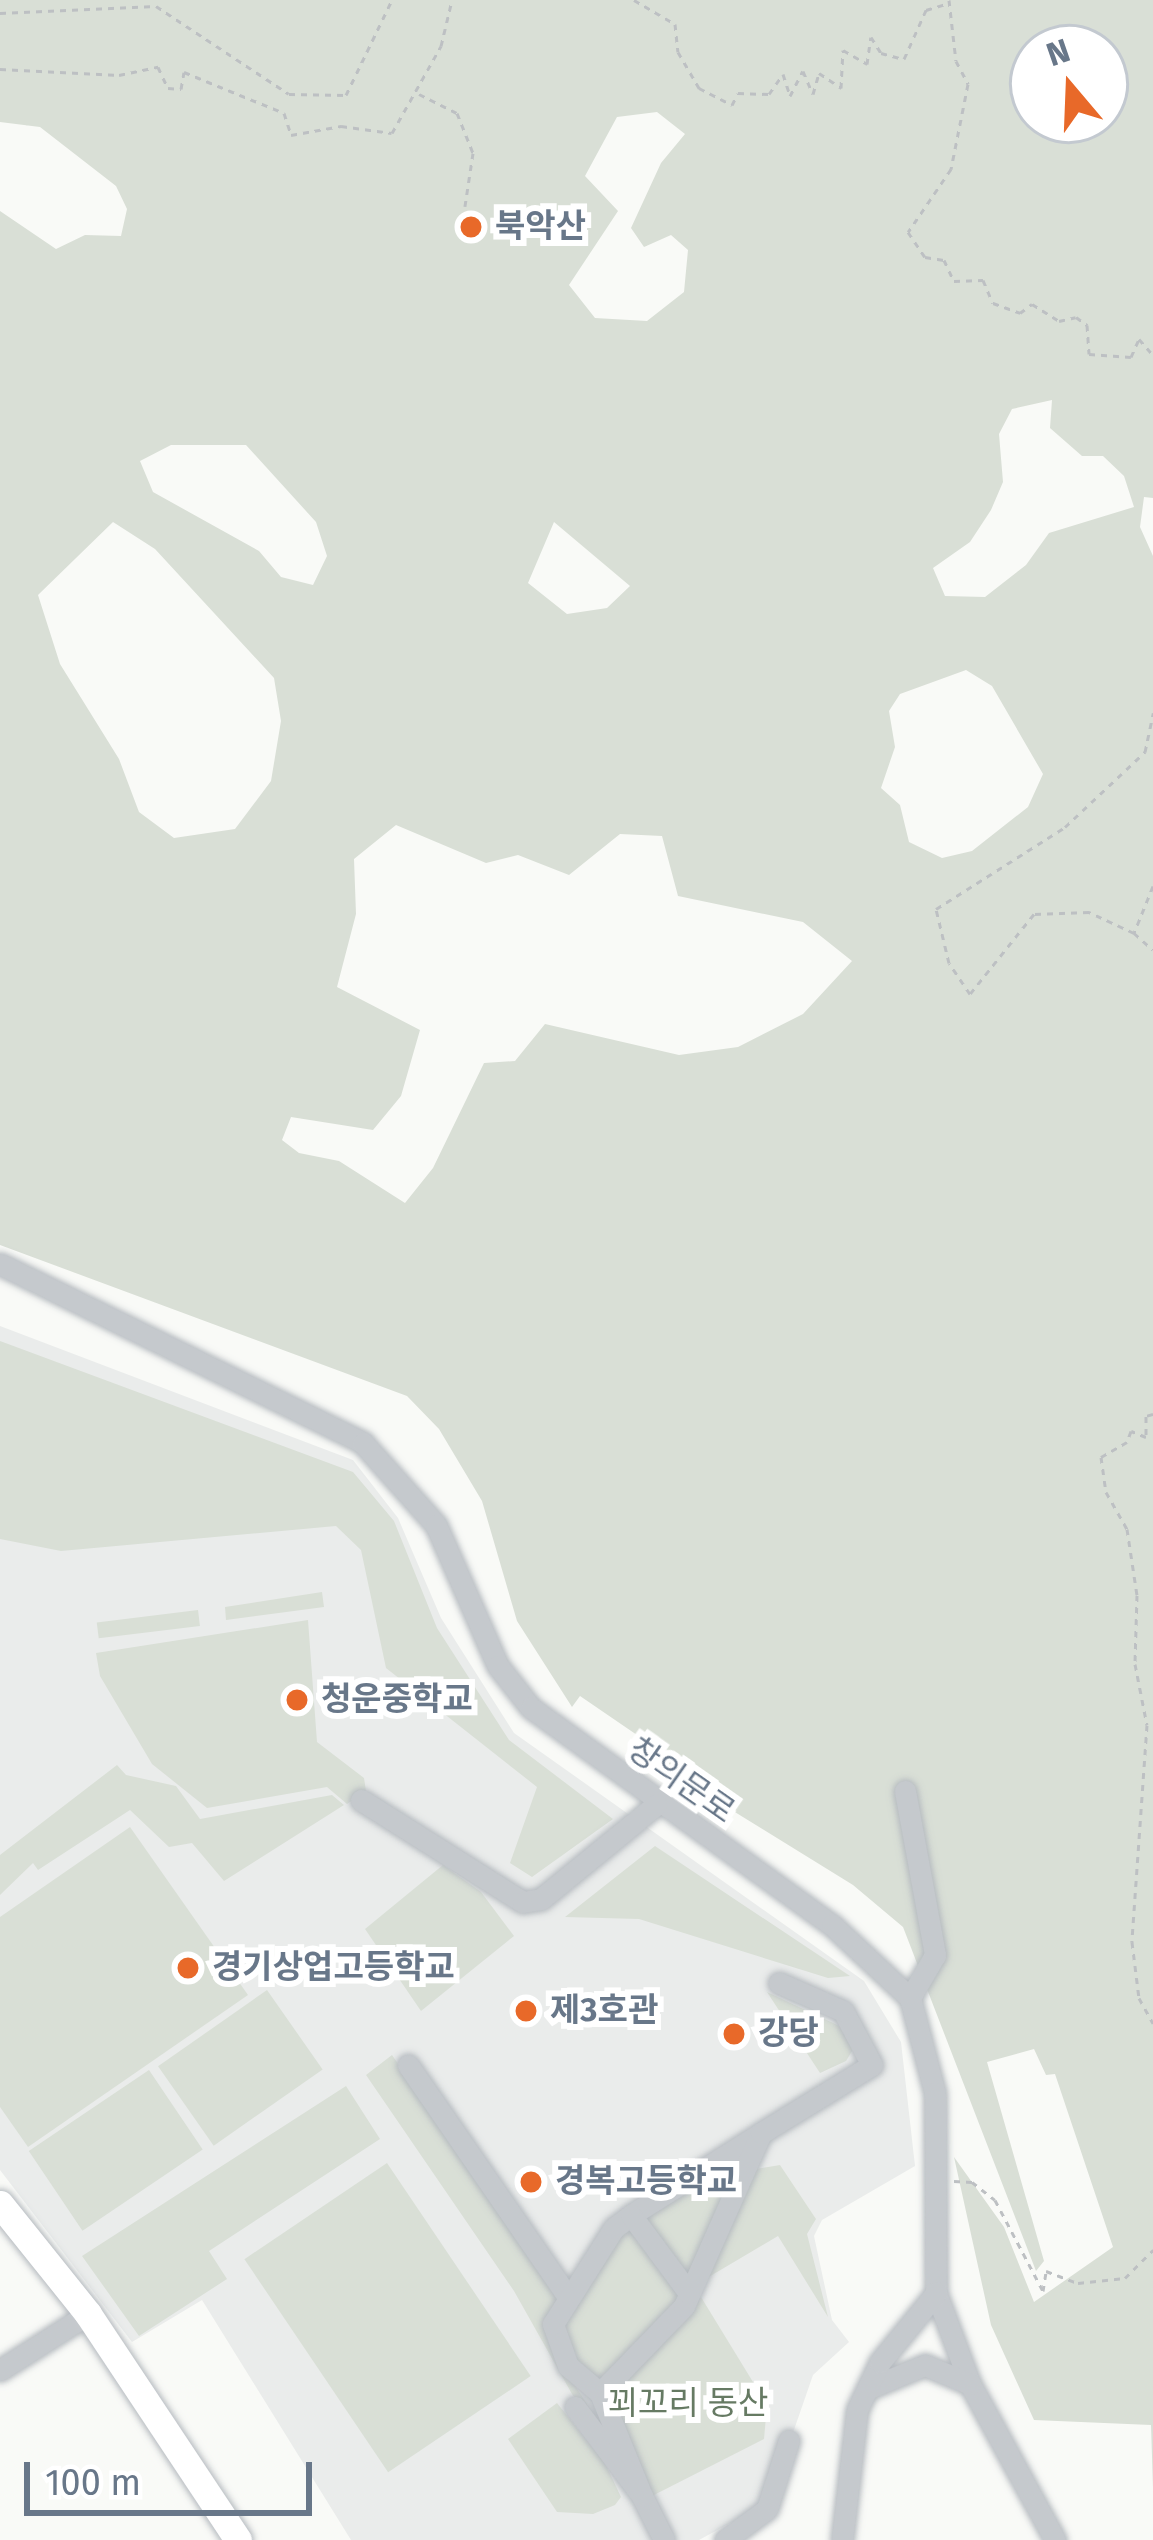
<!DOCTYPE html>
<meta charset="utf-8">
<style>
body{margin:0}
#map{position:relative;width:1153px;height:2540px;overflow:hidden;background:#f9faf7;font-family:"Fira Sans","Noto Sans KR",sans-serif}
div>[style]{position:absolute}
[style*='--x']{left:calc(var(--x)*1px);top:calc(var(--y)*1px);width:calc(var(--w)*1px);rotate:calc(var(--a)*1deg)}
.built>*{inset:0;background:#eaeceb}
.green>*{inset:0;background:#d9dfd6;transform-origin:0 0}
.path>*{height:3px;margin-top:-1.5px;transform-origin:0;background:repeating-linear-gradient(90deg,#bdc0c3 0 6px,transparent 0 12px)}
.roads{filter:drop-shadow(0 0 3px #b6bbc0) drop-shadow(0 0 3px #b6bbc0)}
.minor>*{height:21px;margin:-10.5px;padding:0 10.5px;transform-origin:10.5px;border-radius:10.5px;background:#c5c9cd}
.major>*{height:27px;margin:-13.5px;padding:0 13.5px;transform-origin:13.5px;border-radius:13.5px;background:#fff}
.dots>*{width:33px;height:33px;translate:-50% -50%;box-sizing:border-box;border:6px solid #fff;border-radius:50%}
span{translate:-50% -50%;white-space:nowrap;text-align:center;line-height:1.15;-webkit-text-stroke:12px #fff;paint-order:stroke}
.poi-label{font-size:33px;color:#687789;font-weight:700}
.left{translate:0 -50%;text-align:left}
.street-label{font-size:33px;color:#687789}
.park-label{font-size:33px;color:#667a63}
.north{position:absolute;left:1009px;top:24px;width:120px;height:120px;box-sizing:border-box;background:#fff;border:3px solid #c3c9d0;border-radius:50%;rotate:341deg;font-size:33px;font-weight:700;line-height:48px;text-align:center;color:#687789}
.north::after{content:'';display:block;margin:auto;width:42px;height:54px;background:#e86929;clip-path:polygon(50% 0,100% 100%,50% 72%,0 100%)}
.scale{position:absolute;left:24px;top:2462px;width:288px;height:54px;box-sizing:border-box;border:6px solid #687789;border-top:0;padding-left:15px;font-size:36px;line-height:42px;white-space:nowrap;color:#687789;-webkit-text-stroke:9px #fff;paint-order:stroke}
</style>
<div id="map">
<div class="built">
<i style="clip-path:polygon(0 1326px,353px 1460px,398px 1518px,441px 1618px,514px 1733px,864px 1981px,901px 2042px,915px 2166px,822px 2220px,814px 2236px,832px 2320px,849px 2342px,813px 2375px,769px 2502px,699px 2540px,351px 2540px,202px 2300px,132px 2342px,0 2170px)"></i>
</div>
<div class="green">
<i style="clip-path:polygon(evenodd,0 0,1153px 0,1153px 498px,1144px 497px,1140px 527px,1153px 556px,1153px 2488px,1151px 2425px,1034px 2420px,991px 2325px,954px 2157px,1004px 2227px,1034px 2302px,1113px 2247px,1055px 2074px,1046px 2075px,1034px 2049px,987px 2062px,1044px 2261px,1036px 2271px,903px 1927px,853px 1885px,631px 1748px,637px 1735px,580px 1696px,572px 1707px,517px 1621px,482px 1501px,439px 1429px,407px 1396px,0 1245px,0 211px,56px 249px,85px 235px,121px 236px,127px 209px,116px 186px,40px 127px,0 122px,0 0,1033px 48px,1105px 48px,1105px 120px,1033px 120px,1033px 48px,0 0,657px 112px,685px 134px,661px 163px,631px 228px,644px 247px,671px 235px,688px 250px,684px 292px,647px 321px,595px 318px,569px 285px,618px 211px,585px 176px,617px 117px,657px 112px,0 0,1052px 400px,1050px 428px,1082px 456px,1103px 456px,1124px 476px,1134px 507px,1049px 533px,1026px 565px,985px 597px,945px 596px,933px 568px,970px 542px,991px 510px,1003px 482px,999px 434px,1012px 409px,1052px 400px,0 0,171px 445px,246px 445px,316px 522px,327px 556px,313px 585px,281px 577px,259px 551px,153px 492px,140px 461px,171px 445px,0 0,113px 522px,155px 549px,274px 678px,281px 721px,271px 781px,235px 829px,174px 838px,139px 812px,119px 759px,60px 664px,38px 595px,113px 522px,0 0,554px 522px,630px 586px,607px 608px,567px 614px,528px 583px,554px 522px,0 0,966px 670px,992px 686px,1043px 774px,1028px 807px,972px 851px,942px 858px,909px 842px,900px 805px,881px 788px,895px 747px,889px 711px,900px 694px,966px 670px,0 0,396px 825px,486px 863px,518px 855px,569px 875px,620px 834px,662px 836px,678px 896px,803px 922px,852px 961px,803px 1014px,738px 1047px,679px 1055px,545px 1024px,515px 1061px,484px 1063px,433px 1168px,405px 1203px,339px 1161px,299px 1153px,282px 1140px,291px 1117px,373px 1130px,401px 1096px,420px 1030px,337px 987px,356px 914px,354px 859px,396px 825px)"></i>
<i style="clip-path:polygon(0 1341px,353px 1472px,394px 1521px,437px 1628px,509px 1740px,613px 1819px,532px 1877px,510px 1863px,537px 1787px,386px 1668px,361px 1550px,336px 1526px,61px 1551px,0 1539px)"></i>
<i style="clip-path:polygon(322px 1592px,324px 1607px,226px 1620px,225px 1607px)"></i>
<i style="left:198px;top:1610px;width:16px;height:102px;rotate:83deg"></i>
<i style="clip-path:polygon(308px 1620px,317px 1742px,364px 1778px,366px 1791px,347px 1804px,327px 1787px,207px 1808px,152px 1764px,100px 1676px,96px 1653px)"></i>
<i style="clip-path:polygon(117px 1765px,126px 1775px,176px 1786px,200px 1819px,332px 1795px,344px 1805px,224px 1881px,192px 1843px,169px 1847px,130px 1810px,38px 1870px,33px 1863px,0 1895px,0 1855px)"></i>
<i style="clip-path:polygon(130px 1827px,248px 1995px,28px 2147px,0 2107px,0 1917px)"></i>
<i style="clip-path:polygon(655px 1846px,850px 1976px,828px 1978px,639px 1919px,565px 1917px)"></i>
<i style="clip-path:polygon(443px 1865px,481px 1892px,514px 1936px,421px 2011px,365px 1929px)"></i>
<i style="left:267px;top:1990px;width:97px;height:133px;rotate:55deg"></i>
<i style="clip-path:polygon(767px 1992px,850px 2031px,854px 2048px,846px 2061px,820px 2073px)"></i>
<i style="clip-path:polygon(392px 2055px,562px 2299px,564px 2368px,609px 2439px,572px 2394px,514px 2291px,366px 2075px)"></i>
<i style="left:149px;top:2070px;width:96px;height:145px;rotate:56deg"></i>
<i style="clip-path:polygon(346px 2086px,380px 2139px,209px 2251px,227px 2279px,139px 2336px,82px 2256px)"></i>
<i style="clip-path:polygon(753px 2142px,688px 2285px,637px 2216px)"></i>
<i style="left:387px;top:2163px;width:257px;height:172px;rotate:56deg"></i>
<i style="clip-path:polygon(780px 2165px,816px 2219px,807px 2234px,828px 2317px,778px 2236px,707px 2278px,756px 2169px)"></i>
<i style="clip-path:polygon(630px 2221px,686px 2293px,600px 2379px,576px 2373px,559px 2328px)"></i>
<i style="clip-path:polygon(701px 2297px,767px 2405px,764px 2439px,652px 2496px,614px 2405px,627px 2372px)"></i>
<i style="clip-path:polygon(557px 2403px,605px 2463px,621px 2497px,615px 2505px,593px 2514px,557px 2512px,508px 2439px)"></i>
</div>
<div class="path">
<i style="--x:634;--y:0;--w:48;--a:30.3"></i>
<i style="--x:675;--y:24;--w:28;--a:84"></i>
<i style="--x:678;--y:52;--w:42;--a:59.7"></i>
<i style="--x:699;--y:88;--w:37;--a:27"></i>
<i style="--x:732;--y:105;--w:13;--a:-63"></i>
<i style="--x:738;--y:93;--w:31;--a:2"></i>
<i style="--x:769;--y:94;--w:24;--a:-55"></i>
<i style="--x:783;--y:74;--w:23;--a:72"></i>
<i style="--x:790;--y:96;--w:28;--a:-63"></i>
<i style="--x:803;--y:71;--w:25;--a:67"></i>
<i style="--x:813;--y:94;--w:22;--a:-74"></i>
<i style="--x:819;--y:73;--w:27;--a:34"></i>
<i style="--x:841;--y:88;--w:38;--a:-87"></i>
<i style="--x:843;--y:50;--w:28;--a:30"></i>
<i style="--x:867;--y:64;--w:27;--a:-82"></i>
<i style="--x:871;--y:37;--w:19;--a:58"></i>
<i style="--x:881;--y:53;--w:24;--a:15"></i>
<i style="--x:904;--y:59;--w:54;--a:-65.8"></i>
<i style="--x:926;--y:10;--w:21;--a:-17"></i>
<i style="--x:949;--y:0;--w:61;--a:83.5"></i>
<i style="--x:956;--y:61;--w:26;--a:62"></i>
<i style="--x:968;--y:84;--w:87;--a:101.3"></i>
<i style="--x:951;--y:169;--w:76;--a:124.3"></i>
<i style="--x:908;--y:232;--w:30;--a:56"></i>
<i style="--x:925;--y:257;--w:19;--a:9"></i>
<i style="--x:944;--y:260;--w:23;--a:65"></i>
<i style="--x:954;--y:281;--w:29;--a:-2"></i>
<i style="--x:983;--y:280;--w:25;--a:67"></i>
<i style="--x:993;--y:303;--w:29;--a:20"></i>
<i style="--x:1020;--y:313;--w:15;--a:-37"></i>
<i style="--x:1032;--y:304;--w:32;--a:32"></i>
<i style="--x:1059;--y:321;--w:17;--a:-13"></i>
<i style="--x:1076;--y:317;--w:14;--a:36"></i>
<i style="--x:1087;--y:325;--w:29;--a:86"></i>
<i style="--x:1089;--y:354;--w:42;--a:4.1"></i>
<i style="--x:1131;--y:357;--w:20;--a:-66"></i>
<i style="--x:1139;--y:339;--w:21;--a:49"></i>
<i style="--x:0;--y:13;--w:156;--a:-2.6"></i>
<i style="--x:156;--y:6;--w:159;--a:33.5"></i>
<i style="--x:289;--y:94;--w:57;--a:1"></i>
<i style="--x:346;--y:95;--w:106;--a:-64.2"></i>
<i style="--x:0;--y:69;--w:119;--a:2.9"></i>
<i style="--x:119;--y:75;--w:40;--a:-12"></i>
<i style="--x:158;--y:67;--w:23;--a:65"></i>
<i style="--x:168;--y:88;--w:13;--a:4"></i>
<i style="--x:181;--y:89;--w:17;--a:-80"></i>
<i style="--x:184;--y:72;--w:108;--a:22.3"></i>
<i style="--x:284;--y:113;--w:23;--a:72"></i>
<i style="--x:291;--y:135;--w:51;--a:-10.2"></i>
<i style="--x:341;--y:126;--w:51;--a:7.8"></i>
<i style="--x:392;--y:133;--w:100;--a:-60.6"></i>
<i style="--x:441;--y:46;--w:47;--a:-76.6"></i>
<i style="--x:419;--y:94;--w:42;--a:26.6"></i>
<i style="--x:457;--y:113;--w:43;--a:68.2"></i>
<i style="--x:473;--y:153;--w:54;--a:98.6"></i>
<i style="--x:1153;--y:886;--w:51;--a:112"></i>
<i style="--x:1134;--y:933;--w:25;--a:42"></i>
<i style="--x:1134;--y:933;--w:50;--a:-155"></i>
<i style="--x:1089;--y:912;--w:55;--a:177.9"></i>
<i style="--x:1034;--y:914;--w:102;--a:128.7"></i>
<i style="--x:970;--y:994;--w:37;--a:-124"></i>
<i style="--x:949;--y:963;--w:56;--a:-103.5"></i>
<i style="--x:936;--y:909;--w:153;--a:-32.4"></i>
<i style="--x:1065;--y:827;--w:110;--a:-43.2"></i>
<i style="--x:1145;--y:752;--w:40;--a:-78"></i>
<i style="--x:1153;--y:1414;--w:7;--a:164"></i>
<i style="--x:1146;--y:1416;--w:21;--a:90"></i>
<i style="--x:1146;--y:1437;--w:16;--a:-158"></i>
<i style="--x:1131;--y:1431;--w:12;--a:110"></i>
<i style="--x:1127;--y:1442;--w:30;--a:150"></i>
<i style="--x:1101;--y:1457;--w:35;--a:82"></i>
<i style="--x:1106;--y:1492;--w:43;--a:60.4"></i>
<i style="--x:1127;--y:1529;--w:67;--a:81.4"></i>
<i style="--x:1137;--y:1595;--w:69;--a:91.7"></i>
<i style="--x:1135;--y:1664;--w:62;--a:78.9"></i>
<i style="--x:1147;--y:1725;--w:218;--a:94"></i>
<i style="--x:1132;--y:1942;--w:56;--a:82.9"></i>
<i style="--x:1139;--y:1998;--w:29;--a:61"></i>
<i style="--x:954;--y:2181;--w:18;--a:3"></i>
<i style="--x:972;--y:2182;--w:29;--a:38"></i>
<i style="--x:995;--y:2200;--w:103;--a:62.2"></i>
<i style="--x:1043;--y:2291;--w:20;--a:-81"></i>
<i style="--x:1046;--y:2271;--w:34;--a:21"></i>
<i style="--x:1078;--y:2283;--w:47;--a:-6.1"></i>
<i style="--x:1125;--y:2278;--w:40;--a:-45"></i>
</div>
<div class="roads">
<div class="minor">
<i style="--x:0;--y:1264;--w:405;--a:26.2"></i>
<i style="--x:363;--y:1443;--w:110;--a:48.3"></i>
<i style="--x:436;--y:1525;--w:154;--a:66.3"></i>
<i style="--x:498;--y:1666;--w:53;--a:51.8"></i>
<i style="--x:531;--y:1708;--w:371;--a:35.8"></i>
<i style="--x:832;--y:1925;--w:107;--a:43.1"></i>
<i style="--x:910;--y:1998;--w:98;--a:75.3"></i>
<i style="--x:935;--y:2093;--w:200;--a:89.7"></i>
<i style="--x:936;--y:2293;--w:97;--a:69.5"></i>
<i style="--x:970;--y:2384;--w:178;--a:61.4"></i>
<i style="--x:905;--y:1791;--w:167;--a:79.6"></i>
<i style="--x:935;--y:1955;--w:50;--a:120.2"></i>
<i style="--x:361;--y:1800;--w:191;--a:32.2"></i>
<i style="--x:523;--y:1902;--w:18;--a:-9"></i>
<i style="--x:541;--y:1899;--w:149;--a:-39.3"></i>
<i style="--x:408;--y:2065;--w:283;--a:55.4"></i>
<i style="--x:631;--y:2215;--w:154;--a:-32.2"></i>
<i style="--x:0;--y:2370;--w:104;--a:-32.5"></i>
<i style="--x:867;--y:2389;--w:63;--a:-22.5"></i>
<i style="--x:925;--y:2365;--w:49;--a:22.9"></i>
<i style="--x:600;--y:2393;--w:121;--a:-46"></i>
<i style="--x:684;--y:2306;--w:189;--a:-66"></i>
<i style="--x:761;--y:2133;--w:130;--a:-31.5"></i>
<i style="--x:872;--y:2065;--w:61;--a:-118.2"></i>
<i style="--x:843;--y:2011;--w:70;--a:-156.4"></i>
<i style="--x:575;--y:2407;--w:111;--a:53"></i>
<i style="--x:642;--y:2496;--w:49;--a:63.4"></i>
<i style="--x:642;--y:2496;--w:111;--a:-112.2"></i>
<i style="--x:600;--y:2393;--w:42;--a:-139.8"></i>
<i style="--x:568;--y:2366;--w:45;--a:-109.7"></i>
<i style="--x:553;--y:2324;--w:114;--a:-57.6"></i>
<i style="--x:614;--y:2228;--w:21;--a:-37"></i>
<i style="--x:631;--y:2215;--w:97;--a:53.4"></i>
<i style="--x:725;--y:2540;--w:52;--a:-36.4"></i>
<i style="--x:767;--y:2509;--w:72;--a:-72.3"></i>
<i style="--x:842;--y:2540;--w:131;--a:-83.4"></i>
<i style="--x:857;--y:2410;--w:53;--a:-64.4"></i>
<i style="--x:880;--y:2362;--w:89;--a:-50.9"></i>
</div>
<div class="major">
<i style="--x:0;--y:2204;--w:141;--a:51.3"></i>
<i style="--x:88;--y:2314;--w:271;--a:56.4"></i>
</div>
</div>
<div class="dots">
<i style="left:471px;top:227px;background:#e86929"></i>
<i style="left:297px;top:1700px;background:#e86929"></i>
<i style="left:188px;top:1968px;background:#e86929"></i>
<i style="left:526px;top:2011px;background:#e86929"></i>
<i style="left:734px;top:2034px;background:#e86929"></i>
<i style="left:531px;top:2182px;background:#e86929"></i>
</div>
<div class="poi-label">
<span class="left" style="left:495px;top:227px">북악산</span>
<span class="left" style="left:321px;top:1700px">청운중학교</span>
<span class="left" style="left:212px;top:1968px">경기상업고등학교</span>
<span class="left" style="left:550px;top:2011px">제3호관</span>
<span class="left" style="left:758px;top:2034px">강당</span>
<span class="left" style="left:555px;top:2182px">경복고등학교</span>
</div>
<div class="street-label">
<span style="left:681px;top:1781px;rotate:35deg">창의문로</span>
</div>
<div class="park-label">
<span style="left:688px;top:2404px">꾀꼬리 동산</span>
</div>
<div class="north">N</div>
<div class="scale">100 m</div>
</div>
